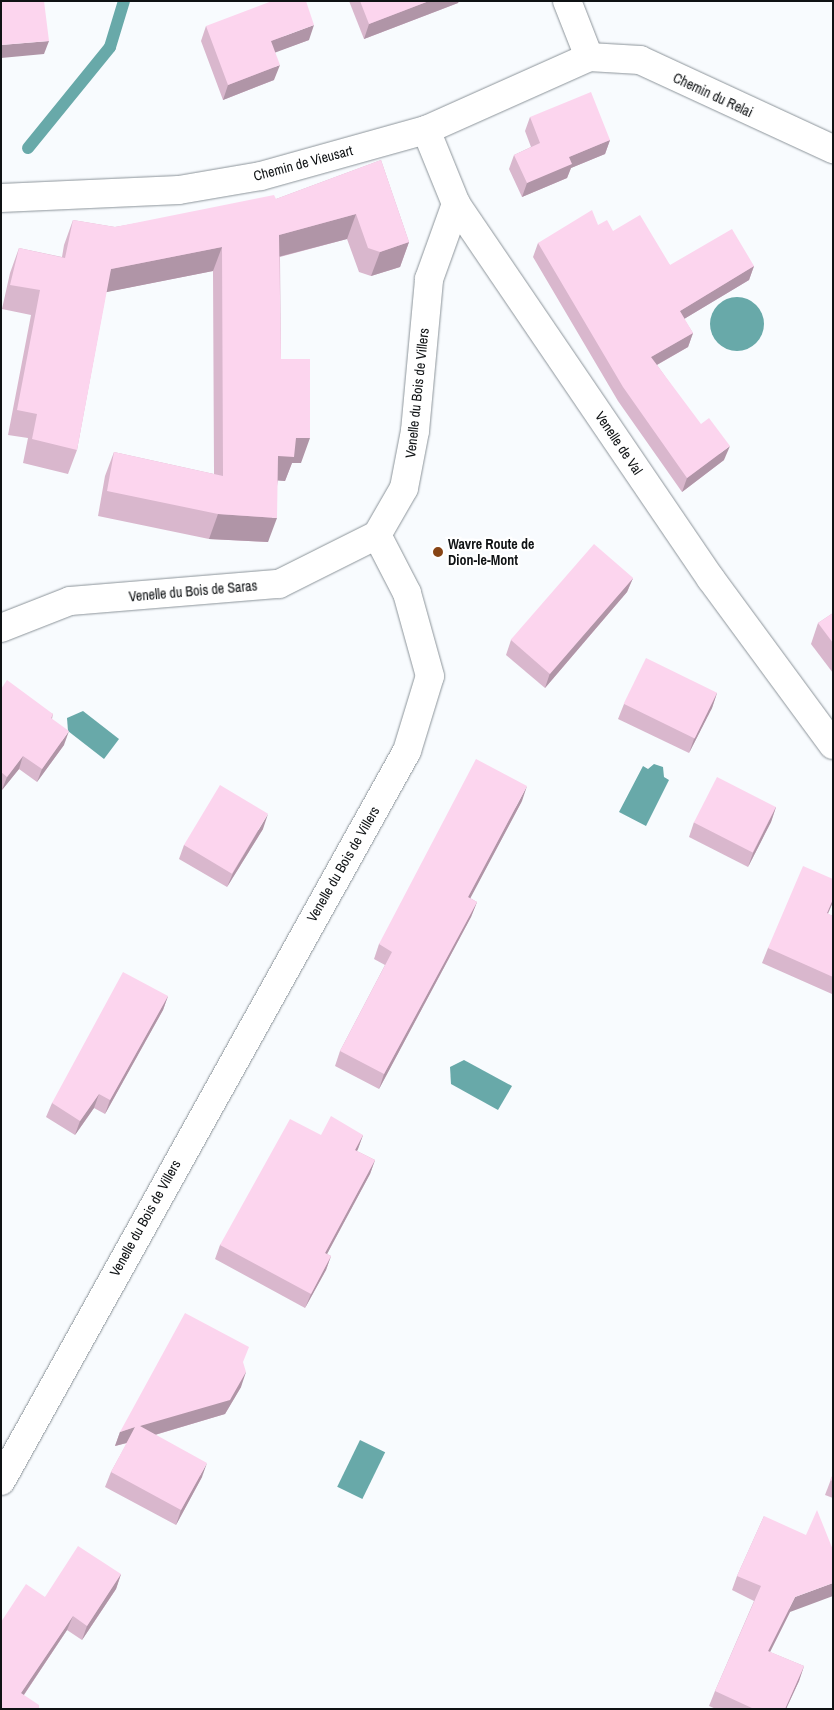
<!DOCTYPE html>
<style>
body{margin:0}
#map{position:relative;width:834px;height:1710px;overflow:hidden;background:#f8fbfe;font-family:"Archivo Narrow",sans-serif}
div>[style]{position:absolute}
[style*='--x']{left:calc(var(--x)*1px);top:calc(var(--y)*1px);width:calc(var(--w)*1px);rotate:calc(var(--a)*1deg)}
.water>*{inset:0;background:#68a9a9;transform-origin:0 0}
.round{border-radius:50%}
.stream>*{height:12px;margin:-6px;padding:0 6px;transform-origin:6px;border-radius:6px;background:#68a9a9}
.roads{filter:drop-shadow(0 0 1px #8c949a) drop-shadow(0 0 1px #8c949a)}
.street>*{height:28px;margin:-14px;padding:0 14px;transform-origin:14px;border-radius:14px;background:#fff}
.secondary>*{height:28px;margin:-14px;padding:0 14px;transform-origin:14px;border-radius:14px;background:#fff}
.wall>*{inset:0;background:#d9b7cd}
.shaded-wall>*{inset:0;background:#b095a7}
.building>*{inset:0;background:#fcd5ee;transform-origin:0 0}
.dots>*{width:14px;height:14px;translate:-50% -50%;box-sizing:border-box;border:2px solid #fff;border-radius:50%}
span{translate:-50% -50%;white-space:nowrap;text-align:center;line-height:1.15;-webkit-text-stroke:4.5px #fff;paint-order:stroke}
.street-label{font-size:14px;color:#0f1214}
.poi-label{font-size:14px;color:#0f1214;font-weight:700}
.left{translate:0 -50%;text-align:left}
.frame{position:absolute;inset:0;border:2px solid #0f1214;pointer-events:none}
</style>
<div id="map">
<div class="water">
<i class="round" style="left:710px;top:297px;width:54px;height:54px"></i>
<i style="clip-path:polygon(83px 711px,119px 739px,104px 759px,68px 731px,67px 718px)"></i>
<i style="clip-path:polygon(654px 764px,663px 767px,664px 777px,669px 780px,646px 826px,619px 812px,643px 766px,648px 769px)"></i>
<i style="clip-path:polygon(464px 1060px,512px 1086px,498px 1110px,451px 1084px,450px 1067px)"></i>
<i style="left:360px;top:1440px;width:28px;height:52px;rotate:26deg"></i>
</div>
<div class="stream">
<i style="--x:28;--y:148;--w:130;--a:-50.9"></i>
<i style="--x:110;--y:47;--w:48;--a:-73.1"></i>
</div>
<div class="roads">
<div class="street">
<i style="--x:589;--y:57;--w:51;--a:3.4"></i>
<i style="--x:640;--y:60;--w:213;--a:24.8"></i>
<i style="--x:426;--y:130;--w:80;--a:67.9"></i>
<i style="--x:456;--y:204;--w:453;--a:55.8"></i>
<i style="--x:711;--y:579;--w:206;--a:53.7"></i>
<i style="--x:377;--y:535;--w:54;--a:-60.1"></i>
<i style="--x:404;--y:488;--w:58;--a:-79.1"></i>
<i style="--x:415;--y:431;--w:153;--a:-84.7"></i>
<i style="--x:429;--y:279;--w:80;--a:-70.2"></i>
<i style="--x:1;--y:628;--w:74;--a:-21.4"></i>
<i style="--x:70;--y:601;--w:210;--a:-4.7"></i>
<i style="--x:279;--y:584;--w:110;--a:-26.6"></i>
<i style="--x:1;--y:1481;--w:835;--a:-60.92"></i>
<i style="--x:407;--y:751;--w:78;--a:-73"></i>
<i style="--x:430;--y:676;--w:86;--a:-105.5"></i>
<i style="--x:407;--y:593;--w:65;--a:-117.3"></i>
</div>
<div class="secondary">
<i style="--x:1;--y:198;--w:178;--a:-2.6"></i>
<i style="--x:179;--y:190;--w:83;--a:-9.7"></i>
<i style="--x:261;--y:176;--w:171;--a:-15.6"></i>
<i style="--x:426;--y:130;--w:179;--a:-24.1"></i>
<i style="--x:589;--y:57;--w:60;--a:-111.4"></i>
</div>
</div>
<div class="wall">
<i style="clip-path:polygon(349px 1px,459px 1px,458px 3px,364px 39px)"></i>
<i style="clip-path:polygon(206px 26px,309px 40px,275px 52px,274px 80px,223px 100px,201px 41px)"></i>
<i style="clip-path:polygon(530px 117px,610px 140px,605px 154px,571px 168px,567px 178px,522px 197px,509px 169px,514px 155px,531px 147px,525px 131px)"></i>
<i style="clip-path:polygon(381px 160px,409px 242px,400px 267px,371px 276px,359px 272px,347px 239px,280px 257px,281px 359px,301px 463px,292px 463px,285px 481px,278px 480px,268px 542px,209px 539px,98px 516px,105px 476px,114px 452px,214px 474px,213px 271px,106px 292px,77px 450px,68px 474px,23px 463px,28px 438px,8px 435px,31px 315px,2px 309px,10px 273px,19px 248px,62px 257px,64px 245px,73px 220px,115px 227px,276px 199px)"></i>
<i style="clip-path:polygon(613px 231px,670px 265px,754px 266px,749px 280px,684px 319px,693px 333px,688px 347px,657px 365px,724px 460px,682px 492px,618px 401px,533px 257px,538px 243px)"></i>
<i style="clip-path:polygon(633px 578px,627px 592px,545px 688px,506px 655px,511px 640px)"></i>
<i style="clip-path:polygon(833px 613px,833px 673px,811px 644px,818px 623px)"></i>
<i style="clip-path:polygon(1px 689px,53px 714px,52px 719px,64px 745px,37px 782px,19px 769px,2px 790px,1px 789px)"></i>
<i style="clip-path:polygon(717px 693px,712px 708px,689px 753px,618px 719px,624px 704px)"></i>
<i style="clip-path:polygon(522px 801px,470px 898px,477px 902px,471px 917px,379px 1089px,335px 1066px,340px 1051px,385px 965px,374px 959px,379px 944px)"></i>
<i style="clip-path:polygon(776px 807px,771px 822px,748px 867px,689px 837px,694px 822px)"></i>
<i style="clip-path:polygon(263px 829px,227px 887px,179px 859px,184px 845px)"></i>
<i style="clip-path:polygon(833px 879px,833px 902px,828px 914px,833px 916px,833px 992px,832px 994px,762px 963px,768px 948px)"></i>
<i style="clip-path:polygon(168px 996px,163px 1010px,105px 1114px,94px 1108px,75px 1135px,46px 1117px,52px 1103px)"></i>
<i style="clip-path:polygon(321px 1135px,363px 1135px,357px 1151px,375px 1160px,370px 1174px,327px 1254px,331px 1256px,326px 1270px,305px 1308px,215px 1259px,220px 1245px)"></i>
<i style="clip-path:polygon(243px 1363px,241px 1387px,225px 1414px,155px 1435px,202px 1477px,176px 1525px,105px 1487px,111px 1472px,127px 1443px,115px 1446px,120px 1432px)"></i>
<i style="clip-path:polygon(833px 1474px,833px 1498px,825px 1495px)"></i>
<i style="clip-path:polygon(764px 1516px,790px 1612px,770px 1652px,804px 1666px,799px 1681px,786px 1709px,716px 1709px,709px 1706px,715px 1691px,754px 1601px,732px 1590px,737px 1576px)"></i>
<i style="clip-path:polygon(121px 1574px,116px 1589px,82px 1640px,67px 1630px,24px 1695px,1px 1709px,45px 1597px)"></i>
</div>
<div class="shaded-wall">
<i style="clip-path:polygon(429px 1px,459px 1px,458px 3px,364px 39px,369px 24px)"></i>
<i style="clip-path:polygon(314px 25px,309px 40px,266px 56px,271px 41px)"></i>
<i style="clip-path:polygon(49px 41px,44px 54px,1px 58px,1px 45px)"></i>
<i style="clip-path:polygon(280px 65px,274px 80px,223px 100px,228px 85px)"></i>
<i style="clip-path:polygon(610px 140px,605px 154px,571px 168px,567px 178px,522px 197px,527px 183px,569px 157px)"></i>
<i style="clip-path:polygon(356px 214px,347px 239px,270px 259px,279px 235px)"></i>
<i style="clip-path:polygon(409px 242px,400px 267px,371px 276px,380px 252px)"></i>
<i style="clip-path:polygon(222px 247px,213px 271px,102px 293px,111px 269px)"></i>
<i style="clip-path:polygon(754px 266px,749px 280px,674px 325px,680px 311px)"></i>
<i style="clip-path:polygon(693px 333px,688px 347px,646px 371px,651px 357px)"></i>
<i style="clip-path:polygon(296px 438px,310px 438px,301px 463px,292px 463px,285px 481px,270px 480px,278px 456px)"></i>
<i style="clip-path:polygon(730px 446px,724px 460px,682px 492px,687px 478px)"></i>
<i style="clip-path:polygon(218px 514px,277px 518px,268px 542px,209px 539px)"></i>
<i style="clip-path:polygon(633px 578px,627px 592px,545px 688px,550px 673px)"></i>
<i style="clip-path:polygon(717px 693px,712px 708px,689px 753px,694px 739px)"></i>
<i style="clip-path:polygon(69px 731px,64px 745px,37px 782px,42px 769px)"></i>
<i style="clip-path:polygon(23px 756px,19px 769px,2px 790px,7px 777px)"></i>
<i style="clip-path:polygon(527px 786px,522px 801px,463px 912px,468px 897px)"></i>
<i style="clip-path:polygon(776px 807px,771px 822px,748px 867px,753px 853px)"></i>
<i style="clip-path:polygon(268px 814px,263px 829px,227px 887px,233px 873px)"></i>
<i style="clip-path:polygon(833px 899px,833px 902px,821px 928px,827px 913px)"></i>
<i style="clip-path:polygon(477px 902px,471px 917px,379px 1089px,384px 1074px)"></i>
<i style="clip-path:polygon(168px 996px,163px 1010px,105px 1114px,110px 1100px)"></i>
<i style="clip-path:polygon(99px 1094px,94px 1108px,75px 1135px,80px 1121px)"></i>
<i style="clip-path:polygon(363px 1135px,358px 1149px,350px 1164px,355px 1150px)"></i>
<i style="clip-path:polygon(375px 1160px,370px 1174px,320px 1267px,325px 1253px)"></i>
<i style="clip-path:polygon(331px 1256px,326px 1270px,305px 1308px,311px 1294px)"></i>
<i style="clip-path:polygon(246px 1372px,241px 1387px,225px 1414px,134px 1441px,140px 1426px)"></i>
<i style="clip-path:polygon(135px 1427px,130px 1442px,115px 1446px,120px 1432px)"></i>
<i style="clip-path:polygon(207px 1463px,202px 1477px,176px 1525px,181px 1510px)"></i>
<i style="clip-path:polygon(121px 1574px,116px 1589px,82px 1640px,87px 1626px)"></i>
<i style="clip-path:polygon(833px 1583px,833px 1596px,790px 1612px,763px 1666px,768px 1651px,795px 1597px)"></i>
<i style="clip-path:polygon(73px 1616px,67px 1630px,15px 1708px,21px 1693px)"></i>
<i style="clip-path:polygon(804px 1666px,799px 1681px,786px 1709px,785px 1709px)"></i>
</div>
<div class="building">
<i style="clip-path:polygon(1px 1px,44px 1px,49px 41px,1px 45px)"></i>
<i style="clip-path:polygon(272px 1px,306px 1px,314px 25px,271px 41px,280px 65px,228px 85px,206px 26px)"></i>
<i style="clip-path:polygon(360px 1px,429px 1px,369px 24px)"></i>
<i style="clip-path:polygon(591px 92px,610px 140px,569px 157px,572px 164px,527px 183px,514px 155px,540px 143px,530px 117px)"></i>
<i style="clip-path:polygon(381px 160px,409px 242px,380px 252px,368px 248px,356px 214px,279px 235px,281px 359px,310px 359px,310px 438px,296px 438px,294px 457px,278px 456px,277px 518px,218px 514px,107px 491px,114px 452px,223px 476px,222px 247px,111px 269px,77px 450px,32px 439px,37px 414px,17px 410px,40px 290px,10px 285px,19px 248px,65px 258px,73px 220px,115px 227px,274px 195px,276px 199px)"></i>
<i style="clip-path:polygon(592px 210px,598px 225px,607px 220px,613px 231px,640px 215px,670px 265px,732px 229px,754px 266px,680px 311px,693px 333px,651px 357px,701px 424px,709px 418px,730px 446px,687px 478px,623px 387px,538px 243px)"></i>
<i style="left:594px;top:544px;width:52px;height:127px;rotate:41deg"></i>
<i style="clip-path:polygon(833px 613px,833px 643px,818px 623px)"></i>
<i style="left:646px;top:658px;width:79px;height:51px;rotate:26deg"></i>
<i style="clip-path:polygon(7px 680px,53px 714px,51px 718px,69px 731px,42px 769px,23px 756px,7px 777px,1px 772px,1px 689px)"></i>
<i style="clip-path:polygon(476px 759px,527px 786px,468px 897px,477px 902px,384px 1074px,340px 1051px,392px 952px,379px 944px)"></i>
<i style="left:717px;top:777px;width:66px;height:51px;rotate:27deg"></i>
<i style="left:220px;top:785px;width:56px;height:70px;rotate:31deg"></i>
<i style="clip-path:polygon(803px 866px,833px 879px,833px 899px,827px 913px,833px 916px,833px 977px,768px 948px)"></i>
<i style="clip-path:polygon(123px 972px,168px 996px,110px 1100px,99px 1094px,80px 1121px,52px 1103px)"></i>
<i style="clip-path:polygon(331px 1116px,363px 1135px,355px 1150px,375px 1160px,325px 1253px,331px 1256px,311px 1294px,220px 1245px,290px 1119px,321px 1135px)"></i>
<i style="clip-path:polygon(185px 1313px,249px 1347px,243px 1362px,246px 1372px,230px 1400px,140px 1426px,207px 1463px,181px 1510px,111px 1472px,135px 1427px,120px 1432px)"></i>
<i style="clip-path:polygon(833px 1474px,833px 1481px,830px 1480px)"></i>
<i style="clip-path:polygon(817px 1510px,833px 1550px,833px 1583px,795px 1597px,768px 1651px,804px 1666px,785px 1709px,754px 1709px,715px 1691px,761px 1586px,737px 1576px,764px 1516px,806px 1535px)"></i>
<i style="clip-path:polygon(78px 1546px,121px 1574px,87px 1626px,73px 1616px,21px 1693px,39px 1705px,39px 1709px,1px 1709px,1px 1622px,26px 1584px,45px 1597px)"></i>
</div>
<div class="dots">
<i style="left:438px;top:552px;background:#874415"></i>
</div>
<div class="street-label">
<span style="left:713px;top:95px;rotate:25deg">Chemin du Relai</span>
<span style="left:303px;top:163px;rotate:-15deg">Chemin de Vieusart</span>
<span style="left:417px;top:393px;rotate:-84deg">Venelle du Bois de Villers</span>
<span style="left:619px;top:443px;rotate:56deg">Venelle de Val</span>
<span style="left:193px;top:591px;rotate:-5deg">Venelle du Bois de Saras</span>
<span style="left:343px;top:864px;rotate:-60deg">Venelle du Bois de Villers</span>
<span style="left:145px;top:1218px;rotate:-61deg">Venelle du Bois de Villers</span>
</div>
<div class="poi-label">
<span class="left" style="left:448px;top:552px">Wavre Route de<br>Dion-le-Mont</span>
</div>
<div class="frame"></div>
</div>
